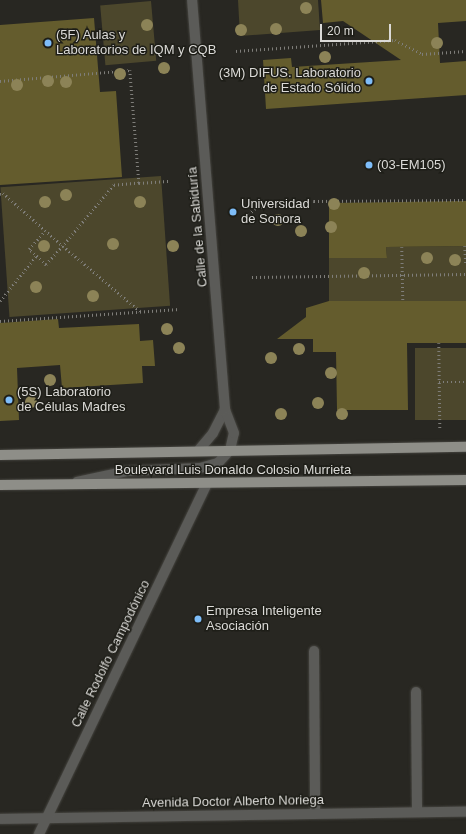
<!DOCTYPE html>
<meta charset="utf-8">
<style>
body{margin:0}
#map{position:relative;width:466px;height:834px;overflow:hidden;background:#282722;font-family:Arial,sans-serif}
div>[style]{position:absolute}
[style*='--x']{left:calc(var(--x)*1px);top:calc(var(--y)*1px);width:calc(var(--w)*1px);rotate:calc(var(--a)*1deg)}
.green>*{inset:0;background:#4c472c;transform-origin:0 0}
.building>*{inset:0;background:#645c2d}
.path>*{height:2.5px;margin-top:-1.25px;transform-origin:0;background:repeating-linear-gradient(90deg,#7f7e7a 0 1px,transparent 0 4px)}
.roads{filter:drop-shadow(0 0 1px #45443f) drop-shadow(0 0 1px #45443f)}
.minor>*{height:10px;margin:-5px;padding:0 5px;transform-origin:5px;border-radius:5px;background:#5b5b58}
.major>*{height:10px;margin:-5px;padding:0 5px;transform-origin:5px;border-radius:5px;background:#8e8e88}
.trees>*{width:12px;height:12px;margin:-6px;border-radius:50%;background:#8c8357}
.dots>*{width:11px;height:11px;translate:-50% -50%;box-sizing:border-box;border:2px solid #1e1e18;border-radius:50%}
span{translate:-50% -50%;white-space:nowrap;text-align:center;line-height:1.15;-webkit-text-stroke:3px #1e1e18;paint-order:stroke}
.poi-label{font-size:13px;color:#dbdad7}
.left{translate:0 -50%;text-align:left}
.right{translate:-100% -50%;text-align:right}
.street-label{font-size:13px;color:#dbdad7}
.scale{position:absolute;left:320px;top:24px;width:71px;height:18px;box-sizing:border-box;border:2px solid #dbdad7;border-top:0;padding-left:5px;font-size:12px;line-height:14px;white-space:nowrap;color:#dbdad7;-webkit-text-stroke:3px #1e1e18;paint-order:stroke}
</style>
<div id="map">
<div class="green">
<i style="clip-path:polygon(238px 0,318px 0,320px 30px,240px 36px)"></i>
<i style="left:151px;top:1px;width:60px;height:51px;rotate:85deg"></i>
<i style="left:161px;top:176px;width:130px;height:161px;rotate:86deg"></i>
<i style="clip-path:polygon(466px 246px,466px 301px,329px 301px,329px 258px,387px 258px,386px 247px)"></i>
<i style="left:415px;top:348px;width:51px;height:72px"></i>
</div>
<div class="building">
<i style="clip-path:polygon(321px 0,466px 0,466px 21px,438px 23px,440px 63px,466px 61px,466px 95px,266px 109px,263px 60px,291px 58px,292px 67px,401px 60px,343px 21px,323px 23px)"></i>
<i style="clip-path:polygon(94px 18px,100px 92px,116px 91px,122px 177px,0 185px,0 25px)"></i>
<i style="clip-path:polygon(466px 201px,466px 246px,386px 247px,387px 258px,329px 258px,329px 203px)"></i>
<i style="clip-path:polygon(329px 301px,466px 301px,466px 343px,407px 343px,408px 410px,337px 410px,336px 352px,313px 352px,313px 339px,277px 339px,306px 317px,306px 308px)"></i>
<i style="clip-path:polygon(58px 319px,59px 328px,139px 324px,140px 341px,153px 340px,155px 366px,142px 366px,143px 383px,62px 388px,60px 365px,17px 368px,19px 420px,0 421px,0 323px)"></i>
</div>
<div class="path">
<i style="--x:236;--y:51;--w:159;--a:-4"></i>
<i style="--x:395;--y:40;--w:30;--a:27"></i>
<i style="--x:422;--y:54;--w:44;--a:-3.9"></i>
<i style="--x:0;--y:81;--w:130;--a:-4.8"></i>
<i style="--x:130;--y:70;--w:113;--a:85.4"></i>
<i style="--x:139;--y:183;--w:32;--a:-4"></i>
<i style="--x:139;--y:183;--w:25;--a:175"></i>
<i style="--x:114;--y:185;--w:80;--a:129.9"></i>
<i style="--x:63;--y:246;--w:101;--a:40.2"></i>
<i style="--x:0;--y:194;--w:3;--a:-18"></i>
<i style="--x:3;--y:193;--w:80;--a:41.5"></i>
<i style="--x:63;--y:246;--w:25;--a:132"></i>
<i style="--x:46;--y:265;--w:23;--a:-137"></i>
<i style="--x:29;--y:249;--w:24;--a:-48"></i>
<i style="--x:248;--y:214;--w:11;--a:-38"></i>
<i style="--x:257;--y:207;--w:57;--a:-6"></i>
<i style="--x:314;--y:201;--w:152;--a:-0.4"></i>
<i style="--x:465;--y:246;--w:18;--a:87"></i>
<i style="--x:402;--y:247;--w:54;--a:88.9"></i>
<i style="--x:252;--y:277;--w:214;--a:-0.8"></i>
<i style="--x:0;--y:301;--w:58;--a:-51.3"></i>
<i style="--x:0;--y:321;--w:180;--a:-3.8"></i>
<i style="--x:439;--y:343;--w:87;--a:89.3"></i>
<i style="--x:439;--y:382;--w:27;--a:0"></i>
</div>
<div class="roads">
<div class="minor">
<i style="--x:198;--y:451;--w:23;--a:-50"></i>
<i style="--x:213;--y:433;--w:27;--a:-63"></i>
<i style="--x:77;--y:482;--w:51;--a:-12.4"></i>
<i style="--x:127;--y:471;--w:73;--a:-2.4"></i>
<i style="--x:200;--y:468;--w:19;--a:-16"></i>
<i style="--x:218;--y:463;--w:18;--a:-47"></i>
<i style="--x:230;--y:450;--w:17;--a:-77"></i>
<i style="--x:234;--y:433;--w:26;--a:-111"></i>
<i style="--x:225;--y:409;--w:410;--a:-94.6"></i>
<i style="--x:314;--y:651;--w:163;--a:89.6"></i>
<i style="--x:416;--y:692;--w:120;--a:89.5"></i>
<i style="--x:0;--y:819;--w:466;--a:-0.9"></i>
<i style="--x:39;--y:834;--w:387;--a:-64.4"></i>
</div>
<div class="major">
<i style="--x:0;--y:455;--w:466;--a:-1"></i>
<i style="--x:0;--y:485;--w:466;--a:-0.6"></i>
</div>
</div>
<div class="trees">
<i style="left:306px;top:8px"></i>
<i style="left:147px;top:25px"></i>
<i style="left:276px;top:29px"></i>
<i style="left:241px;top:30px"></i>
<i style="left:437px;top:43px"></i>
<i style="left:325px;top:57px"></i>
<i style="left:164px;top:68px"></i>
<i style="left:120px;top:74px"></i>
<i style="left:48px;top:81px"></i>
<i style="left:66px;top:82px"></i>
<i style="left:17px;top:85px"></i>
<i style="left:66px;top:195px"></i>
<i style="left:45px;top:202px"></i>
<i style="left:140px;top:202px"></i>
<i style="left:334px;top:204px"></i>
<i style="left:278px;top:220px"></i>
<i style="left:331px;top:227px"></i>
<i style="left:301px;top:231px"></i>
<i style="left:113px;top:244px"></i>
<i style="left:44px;top:246px"></i>
<i style="left:173px;top:246px"></i>
<i style="left:427px;top:258px"></i>
<i style="left:455px;top:260px"></i>
<i style="left:364px;top:273px"></i>
<i style="left:36px;top:287px"></i>
<i style="left:93px;top:296px"></i>
<i style="left:167px;top:329px"></i>
<i style="left:179px;top:348px"></i>
<i style="left:299px;top:349px"></i>
<i style="left:271px;top:358px"></i>
<i style="left:331px;top:373px"></i>
<i style="left:50px;top:380px"></i>
<i style="left:31px;top:402px"></i>
<i style="left:318px;top:403px"></i>
<i style="left:281px;top:414px"></i>
<i style="left:342px;top:414px"></i>
</div>
<div class="dots">
<i style="left:48px;top:43px;background:#7ebdf9"></i>
<i style="left:369px;top:81px;background:#7ebdf9"></i>
<i style="left:369px;top:165px;background:#7ebdf9"></i>
<i style="left:233px;top:212px;background:#7ebdf9"></i>
<i style="left:9px;top:400px;background:#7ebdf9"></i>
<i style="left:198px;top:619px;background:#7ebdf9"></i>
</div>
<div class="poi-label">
<span class="left" style="left:56px;top:43px">(5F) Aulas y<br>Laboratorios de IQM y CQB</span>
<span class="right" style="left:361px;top:81px">(3M) DIFUS. Laboratorio<br>de Estado Sólido</span>
<span class="left" style="left:377px;top:165px">(03-EM105)</span>
<span class="left" style="left:241px;top:212px">Universidad<br>de Sonora</span>
<span class="left" style="left:17px;top:400px">(5S) Laboratorio<br>de Células Madres</span>
<span class="left" style="left:206px;top:619px">Empresa Inteligente<br>Asociación</span>
</div>
<div class="street-label">
<span style="left:198px;top:227px;rotate:-95deg">Calle de la Sabiduría</span>
<span style="left:233px;top:470px">Boulevard Luis Donaldo Colosio Murrieta</span>
<span style="left:111px;top:654px;rotate:-64deg">Calle Rodolfo Campodónico</span>
<span style="left:233px;top:802px;rotate:-1deg">Avenida Doctor Alberto Noriega</span>
</div>
<div class="scale">20 m</div>
</div>
